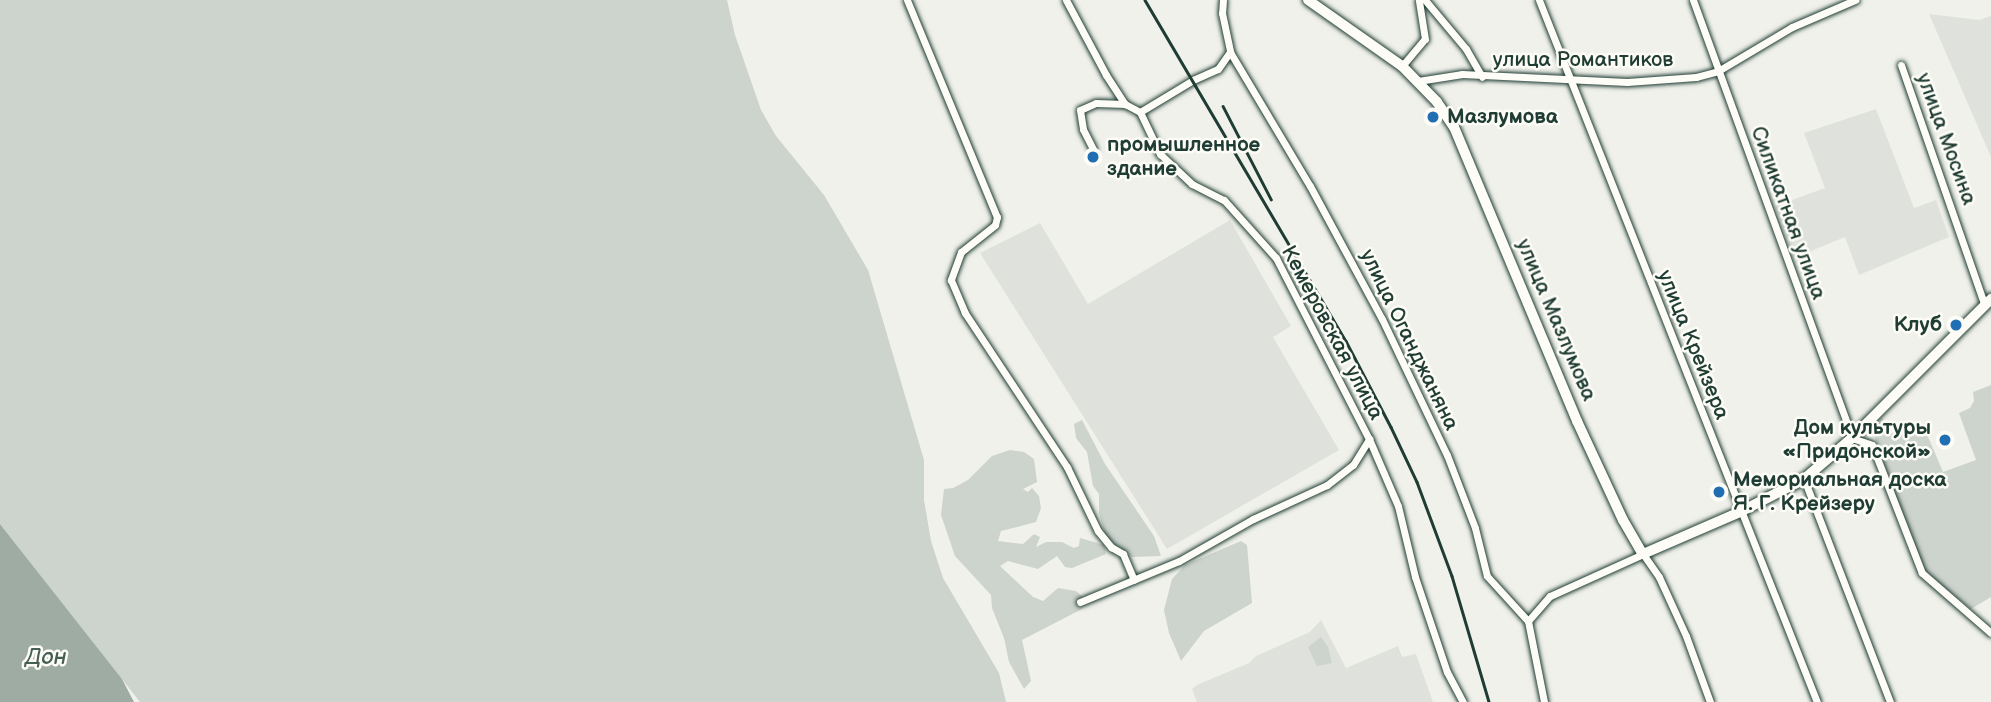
<!DOCTYPE html>
<meta charset="utf-8">
<style>
body{margin:0}
#map{position:relative;width:1991px;height:702px;overflow:hidden;background:#f0f1eb;font-family:"Balsamiq Sans",sans-serif}
div>[style]{position:absolute}
[style*='--x']{left:calc(var(--x)*1px);top:calc(var(--y)*1px);width:calc(var(--w)*1px);rotate:calc(var(--a)*1deg)}
.built>*{inset:0;background:#dfe2dc}
.green>*{inset:0;background:#cdd3cd}
.water>*{inset:0;background:#9faca4}
.roads{filter:drop-shadow(0 0 2px #1f3d34) drop-shadow(0 0 2px #1f3d34)}
.street>*{height:7px;margin:-3.5px;padding:0 3.5px;transform-origin:3.5px;border-radius:3.5px;background:#fdfcf7}
.secondary>*{height:10px;margin:-5px;padding:0 5px;transform-origin:5px;border-radius:5px;background:#fdfcf7}
.rail>*{height:2.5px;margin:-1.25px;padding:0 1.25px;transform-origin:1.25px;border-radius:1.25px;background:#1f3d34}
.dots>*{width:19px;height:19px;translate:-50% -50%;box-sizing:border-box;border:4px solid #fdfcf7;border-radius:50%}
span{translate:-50% -50%;white-space:nowrap;text-align:center;line-height:1.15;-webkit-text-stroke:5px #fdfcf7;paint-order:stroke}
.street-label{font-size:21px;color:#1f3d34}
.poi-label{font-size:21px;color:#1f3d34;font-weight:700}
.left{translate:0 -50%;text-align:left}
.right{translate:-100% -50%;text-align:right}
.water-label{font-size:23px;color:#455e56;font-style:italic}
</style>
<div id="map">
<div class="built">
<i style="clip-path:polygon(1929px 14px,1979px 20px,1991px 16px,1991px 157px)"></i>
<i style="clip-path:polygon(1876px 109px,1914px 208px,1936px 200px,1949px 237px,1859px 275px,1845px 237px,1794px 258px,1775px 206px,1825px 188px,1804px 133px)"></i>
<i style="clip-path:polygon(1230px 220px,1291px 326px,1273px 337px,1339px 450px,1167px 549px,980px 253px,1040px 223px,1088px 304px)"></i>
<i style="clip-path:polygon(1321px 620px,1346px 668px,1398px 646px,1402px 657px,1416px 654px,1433px 702px,1197px 702px,1192px 689px,1197px 685px,1249px 663px,1256px 656px,1310px 632px)"></i>
</div>
<div class="green">
<i style="clip-path:polygon(0 0,727px 0,735px 35px,761px 110px,776px 136px,824px 195px,868px 270px,924px 460px,924px 500px,931px 541px,943px 578px,999px 673px,1006px 702px,140px 702px,0 524px)"></i>
<i style="clip-path:polygon(1991px 385px,1991px 597px,1971px 609px,1922px 569px,1871px 427px,1882px 417px,1889px 434px,1923px 425px,1943px 472px,1976px 460px,1959px 413px,1970px 408px,1974px 401px,1973px 392px)"></i>
<i style="clip-path:polygon(1082px 420px,1105px 464px,1154px 536px,1161px 556px,1132px 557px,1106px 537px,1099px 513px,1099px 494px,1093px 486px,1087px 452px,1076px 438px,1074px 424px)"></i>
<i style="clip-path:polygon(1010px 450px,1024px 452px,1034px 459px,1037px 482px,1023px 489px,1028px 492px,1032px 488px,1039px 496px,1041px 508px,1036px 522px,1001px 531px,998px 541px,1023px 544px,1034px 534px,1040px 537px,1036px 547px,1046px 542px,1062px 542px,1074px 548px,1079px 546px,1080px 538px,1104px 545px,1106px 554px,1072px 568px,1065px 567px,1057px 556px,1038px 569px,1008px 561px,1000px 566px,1033px 597px,1043px 601px,1058px 588px,1076px 591px,1086px 600px,1082px 609px,1022px 640px,1031px 681px,1024px 689px,1009px 662px,1004px 638px,992px 608px,991px 595px,955px 556px,941px 515px,944px 489px,953px 488px,968px 480px,992px 456px)"></i>
<i style="clip-path:polygon(1241px 541px,1247px 545px,1252px 603px,1204px 631px,1181px 661px,1169px 633px,1164px 610px,1172px 579px,1185px 565px)"></i>
<i style="clip-path:polygon(1321px 637px,1328px 647px,1332px 663px,1317px 666px,1308px 647px)"></i>
</div>
<div class="water">
<i style="clip-path:polygon(0 524px,122px 679px,134px 702px,0 702px)"></i>
</div>
<div class="roads">
<div class="street">
<i style="--x:907;--y:0;--w:235;--a:67.5"></i>
<i style="--x:997;--y:217;--w:8;--a:104"></i>
<i style="--x:995;--y:225;--w:43;--a:141.5"></i>
<i style="--x:961;--y:252;--w:30;--a:110"></i>
<i style="--x:951;--y:280;--w:36;--a:67"></i>
<i style="--x:965;--y:313;--w:185;--a:56.5"></i>
<i style="--x:1067;--y:467;--w:71;--a:64.2"></i>
<i style="--x:1098;--y:531;--w:21;--a:51"></i>
<i style="--x:1111;--y:547;--w:14;--a:30"></i>
<i style="--x:1123;--y:554;--w:28;--a:67"></i>
<i style="--x:1066;--y:0;--w:85;--a:61.9"></i>
<i style="--x:1106;--y:75;--w:35;--a:57"></i>
<i style="--x:1125;--y:104;--w:17;--a:28"></i>
<i style="--x:1140;--y:112;--w:47;--a:64.5"></i>
<i style="--x:1160;--y:154;--w:44;--a:43.2"></i>
<i style="--x:1192;--y:184;--w:36;--a:27"></i>
<i style="--x:1224;--y:200;--w:78;--a:48.1"></i>
<i style="--x:1276;--y:258;--w:203;--a:62.8"></i>
<i style="--x:1369;--y:439;--w:73;--a:66.6"></i>
<i style="--x:1398;--y:506;--w:73;--a:76.5"></i>
<i style="--x:1415;--y:577;--w:100;--a:71.4"></i>
<i style="--x:1447;--y:672;--w:34;--a:62"></i>
<i style="--x:1223;--y:0;--w:13;--a:94"></i>
<i style="--x:1222;--y:13;--w:40;--a:78"></i>
<i style="--x:1230;--y:52;--w:156;--a:59.2"></i>
<i style="--x:1310;--y:186;--w:151;--a:61.6"></i>
<i style="--x:1382;--y:319;--w:151;--a:64.5"></i>
<i style="--x:1447;--y:455;--w:78;--a:69"></i>
<i style="--x:1475;--y:528;--w:49;--a:76"></i>
<i style="--x:1487;--y:576;--w:61;--a:47.7"></i>
<i style="--x:1528;--y:621;--w:83;--a:78.8"></i>
<i style="--x:1425;--y:0;--w:64;--a:50.1"></i>
<i style="--x:1466;--y:49;--w:32;--a:60"></i>
<i style="--x:1539;--y:0;--w:755;--a:68.4"></i>
<i style="--x:1693;--y:0;--w:466;--a:70"></i>
<i style="--x:1852;--y:438;--w:21;--a:19"></i>
<i style="--x:1872;--y:445;--w:137;--a:68.7"></i>
<i style="--x:1922;--y:573;--w:91;--a:41"></i>
<i style="--x:1901;--y:65;--w:253;--a:70.8"></i>
<i style="--x:1402;--y:66;--w:35;--a:-50"></i>
<i style="--x:1425;--y:39;--w:39;--a:-99"></i>
<i style="--x:1418;--y:81;--w:45;--a:-9"></i>
<i style="--x:1462;--y:74;--w:165;--a:2.8"></i>
<i style="--x:1627;--y:82;--w:69;--a:-4.1"></i>
<i style="--x:1696;--y:77;--w:23;--a:-15"></i>
<i style="--x:1718;--y:71;--w:86;--a:-30.7"></i>
<i style="--x:1792;--y:27;--w:69;--a:-23.2"></i>
<i style="--x:1140;--y:112;--w:62;--a:-31.1"></i>
<i style="--x:1193;--y:80;--w:27;--a:-24"></i>
<i style="--x:1218;--y:69;--w:21;--a:-55"></i>
<i style="--x:1093;--y:149;--w:22;--a:-117"></i>
<i style="--x:1083;--y:129;--w:19;--a:-99"></i>
<i style="--x:1080;--y:110;--w:17;--a:-24"></i>
<i style="--x:1096;--y:103;--w:29;--a:2"></i>
<i style="--x:1804;--y:479;--w:239;--a:68.9"></i>
<i style="--x:1080;--y:602;--w:107;--a:-22.5"></i>
<i style="--x:1179;--y:561;--w:85;--a:-29.6"></i>
<i style="--x:1253;--y:519;--w:81;--a:-24.7"></i>
<i style="--x:1327;--y:485;--w:33;--a:-38"></i>
<i style="--x:1353;--y:465;--w:31;--a:-58"></i>
<i style="--x:1528;--y:621;--w:33;--a:-49"></i>
<i style="--x:1550;--y:596;--w:102;--a:-24.3"></i>
<i style="--x:1643;--y:554;--w:28;--a:55"></i>
<i style="--x:1659;--y:577;--w:65;--a:65.4"></i>
<i style="--x:1686;--y:636;--w:70;--a:70"></i>
</div>
<div class="secondary">
<i style="--x:1308;--y:0;--w:115;--a:35.1"></i>
<i style="--x:1402;--y:66;--w:50;--a:45.8"></i>
<i style="--x:1437;--y:102;--w:30;--a:56"></i>
<i style="--x:1454;--y:127;--w:319;--a:67.3"></i>
<i style="--x:1577;--y:421;--w:109;--a:65.1"></i>
<i style="--x:1623;--y:520;--w:39;--a:60"></i>
<i style="--x:1643;--y:554;--w:106;--a:-23.4"></i>
<i style="--x:1740;--y:512;--w:72;--a:-27.3"></i>
<i style="--x:1804;--y:479;--w:63;--a:-40.5"></i>
<i style="--x:1852;--y:438;--w:197;--a:-45"></i>
</div>
</div>
<div class="rail">
<i style="--x:1145;--y:0;--w:396;--a:59.5"></i>
<i style="--x:1346;--y:341;--w:97;--a:62.4"></i>
<i style="--x:1391;--y:427;--w:61;--a:64.7"></i>
<i style="--x:1417;--y:482;--w:100;--a:69.6"></i>
<i style="--x:1452;--y:576;--w:131;--a:73.6"></i>
<i style="--x:1223;--y:106;--w:105;--a:62.7"></i>
</div>
<div class="dots">
<i style="left:1433px;top:117px;background:#1f6fb2"></i>
<i style="left:1093px;top:157px;background:#1f6fb2"></i>
<i style="left:1956px;top:325px;background:#1f6fb2"></i>
<i style="left:1945px;top:440px;background:#1f6fb2"></i>
<i style="left:1719px;top:492px;background:#1f6fb2"></i>
</div>
<div class="street-label">
<span style="left:1583px;top:60px">улица Романтиков</span>
<span style="left:1946px;top:139px;rotate:70deg">улица Мосина</span>
<span style="left:1788px;top:213px;rotate:70deg">Силикатная улица</span>
<span style="left:1556px;top:320px;rotate:67deg">улица Мазлумова</span>
<span style="left:1332px;top:333px;rotate:62deg">Кемеровская улица</span>
<span style="left:1409px;top:340px;rotate:64deg">улица Оганджаняна</span>
<span style="left:1693px;top:345px;rotate:68deg">улица Крейзера</span>
</div>
<div class="poi-label">
<span class="left" style="left:1447px;top:117px">Мазлумова</span>
<span class="left" style="left:1107px;top:157px">промышленное<br>здание</span>
<span class="right" style="left:1942px;top:325px">Клуб</span>
<span class="right" style="left:1931px;top:440px">Дом культуры<br>«Придонской»</span>
<span class="left" style="left:1733px;top:492px">Мемориальная доска<br>Я. Г. Крейзеру</span>
</div>
<div class="water-label">
<span style="left:46px;top:657px">Дон</span>
</div>
</div>
